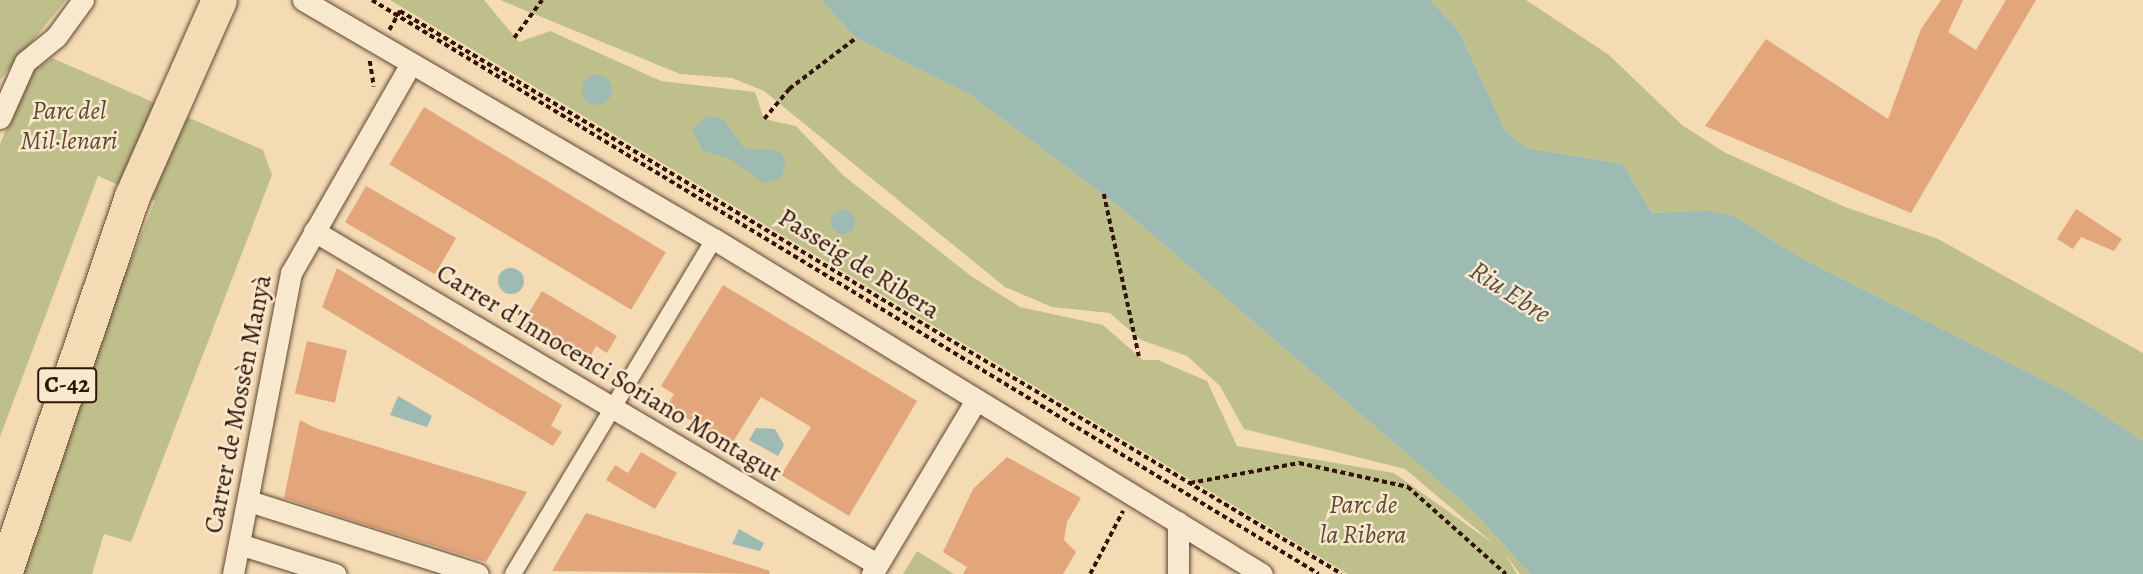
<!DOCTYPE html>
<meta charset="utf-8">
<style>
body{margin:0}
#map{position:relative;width:2143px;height:574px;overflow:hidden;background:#f4dbb4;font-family:Alegreya,serif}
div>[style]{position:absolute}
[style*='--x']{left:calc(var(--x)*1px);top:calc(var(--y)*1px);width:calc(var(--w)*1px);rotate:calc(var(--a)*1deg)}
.green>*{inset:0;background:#bfbf8b}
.water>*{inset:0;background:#9dbab3}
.round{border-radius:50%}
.building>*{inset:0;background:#e3a57a;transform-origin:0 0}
.path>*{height:3.5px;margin-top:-1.75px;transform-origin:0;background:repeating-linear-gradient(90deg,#32150a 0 5px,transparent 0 8.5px)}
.roads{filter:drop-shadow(0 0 2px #624634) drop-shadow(0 0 2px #624634)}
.pedestrian>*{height:16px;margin:-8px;padding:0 8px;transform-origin:8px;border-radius:8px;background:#f8e8ce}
.minor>*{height:21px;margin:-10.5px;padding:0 10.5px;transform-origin:10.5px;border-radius:10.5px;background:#f8e8ce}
.primary>*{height:35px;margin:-17.5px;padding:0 17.5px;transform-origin:17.5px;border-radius:17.5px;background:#f4dbb4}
span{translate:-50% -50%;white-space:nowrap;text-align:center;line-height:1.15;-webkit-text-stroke:5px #f8e8ce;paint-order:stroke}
.shield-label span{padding:2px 5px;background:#f8e8ce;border:2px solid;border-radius:5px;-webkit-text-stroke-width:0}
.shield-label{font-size:24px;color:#32150a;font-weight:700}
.park-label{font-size:26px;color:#5c4831;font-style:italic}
.street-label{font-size:26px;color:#32150a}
.water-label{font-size:28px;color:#574f45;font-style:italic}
</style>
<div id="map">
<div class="green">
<i style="clip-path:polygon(0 0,66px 0,0 80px)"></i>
<i style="clip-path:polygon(390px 0,484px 0,519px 42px,550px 31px,661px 81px,755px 92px,764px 119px,796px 126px,844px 176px,971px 276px,1020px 307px,1103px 325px,1143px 360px,1158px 360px,1207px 381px,1237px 446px,1394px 473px,1494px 544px,1405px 469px,1244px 429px,1220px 386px,1187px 356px,1141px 340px,1110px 313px,1052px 307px,1005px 287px,764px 91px,732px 78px,680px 74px,500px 0,821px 0,856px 38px,969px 94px,1126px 212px,1472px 510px,1530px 574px,1520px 574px,1505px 554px,1517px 574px,1348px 574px)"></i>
<i style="clip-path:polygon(1430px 0,1526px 0,1609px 55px,1682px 125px,1724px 152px,1845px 207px,1938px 239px,2143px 353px,2143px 441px,2073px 395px,1803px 259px,1734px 216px,1708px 210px,1652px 213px,1623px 164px,1526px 148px,1505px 130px,1459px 31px)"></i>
<i style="clip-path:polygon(52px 58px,263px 150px,272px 175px,131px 542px,104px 534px,92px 574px,15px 574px,82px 380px,155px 201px,98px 176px,0 437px,0 144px,30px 73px)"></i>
<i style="clip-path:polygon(917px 551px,954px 574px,903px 574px)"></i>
</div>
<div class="water">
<i style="clip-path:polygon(821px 0,1430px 0,1459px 31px,1505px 130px,1526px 148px,1623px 164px,1652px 213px,1708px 210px,1734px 216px,1803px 259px,2073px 395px,2143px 441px,2143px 574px,1530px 574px,1472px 510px,1126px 212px,969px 94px,856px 38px)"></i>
<i class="round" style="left:582px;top:75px;width:30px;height:30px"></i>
<i style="clip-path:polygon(708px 116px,723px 119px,744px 148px,780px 151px,786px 164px,781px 178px,764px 183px,730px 159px,703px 151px,692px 129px)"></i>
<i class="round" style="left:831px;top:210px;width:24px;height:24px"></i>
<i class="round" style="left:498px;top:268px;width:26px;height:26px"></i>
<i style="clip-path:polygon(398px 396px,432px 416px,427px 427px,390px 415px)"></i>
<i style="clip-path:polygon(756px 428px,775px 429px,784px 445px,778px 456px,749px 440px)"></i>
<i style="clip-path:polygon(739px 529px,764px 543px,760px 551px,732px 544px)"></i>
</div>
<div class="building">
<i style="clip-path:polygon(1941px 0,1963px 0,1948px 32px,1976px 50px,2006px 0,2036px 0,1911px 213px,1705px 126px,1766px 39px,1888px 119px,1921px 29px)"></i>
<i style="left:424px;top:107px;width:282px;height:67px;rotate:31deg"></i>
<i style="left:366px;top:186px;width:104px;height:42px;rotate:30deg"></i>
<i style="clip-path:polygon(2076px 209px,2122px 239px,2114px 251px,2081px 237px,2073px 249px,2057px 239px)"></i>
<i style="clip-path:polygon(337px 268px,562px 405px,551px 426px,562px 432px,553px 446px,322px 307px)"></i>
<i style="clip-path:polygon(723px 285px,917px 401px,849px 516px,781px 475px,811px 427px,761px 397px,731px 445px,667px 406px,674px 394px,661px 386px)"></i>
<i style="clip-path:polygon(542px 291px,617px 336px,607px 353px,596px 346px,585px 366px,520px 327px)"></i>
<i style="left:307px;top:341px;width:41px;height:54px;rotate:13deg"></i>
<i style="clip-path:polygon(300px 420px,315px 428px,527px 492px,486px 562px,367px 525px,284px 498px)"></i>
<i style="clip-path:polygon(641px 452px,677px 473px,655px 509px,606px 480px,615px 465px,628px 473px)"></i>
<i style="clip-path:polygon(1007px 457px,1081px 498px,1067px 522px,1064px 540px,1076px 552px,1063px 574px,963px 574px,967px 567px,943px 552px,973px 489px)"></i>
<i style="clip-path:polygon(586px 513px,770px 571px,769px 574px,552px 571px)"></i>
</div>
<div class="path">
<i style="--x:372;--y:0;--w:1107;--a:31.22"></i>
<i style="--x:389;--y:30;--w:22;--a:-60"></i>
<i style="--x:400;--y:11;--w:1097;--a:30.87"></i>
<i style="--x:514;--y:38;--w:47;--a:-53.6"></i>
<i style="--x:370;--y:61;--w:26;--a:81"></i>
<i style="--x:764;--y:119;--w:39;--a:-50"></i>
<i style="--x:789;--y:89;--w:84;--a:-37.3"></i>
<i style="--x:1104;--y:194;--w:166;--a:77.8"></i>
<i style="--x:1190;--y:483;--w:111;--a:-10.4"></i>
<i style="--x:1299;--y:463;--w:112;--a:12.4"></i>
<i style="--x:1408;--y:487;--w:131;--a:41.6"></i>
<i style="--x:1090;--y:574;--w:71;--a:-62.4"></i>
</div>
<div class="roads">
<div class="pedestrian">
<i style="--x:513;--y:574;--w:391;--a:-59"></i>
</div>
<div class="minor">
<i style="--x:303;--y:0;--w:475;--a:30.2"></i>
<i style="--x:714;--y:239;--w:642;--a:31.44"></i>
<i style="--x:0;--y:118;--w:61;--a:-65.9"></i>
<i style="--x:25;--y:62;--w:40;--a:-39"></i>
<i style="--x:56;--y:37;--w:46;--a:-53.9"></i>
<i style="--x:314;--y:231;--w:652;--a:30.62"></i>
<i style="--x:249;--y:501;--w:240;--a:17.7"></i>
<i style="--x:239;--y:544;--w:101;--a:17.4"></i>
<i style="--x:233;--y:574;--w:307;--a:-79.1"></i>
<i style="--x:291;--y:273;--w:240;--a:-60.2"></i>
<i style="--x:872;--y:574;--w:203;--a:-59.1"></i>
<i style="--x:1178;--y:574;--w:52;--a:-90"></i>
</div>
<div class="primary">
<i style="--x:4;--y:574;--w:399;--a:-71.3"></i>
<i style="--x:132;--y:196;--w:214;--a:-66.1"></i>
</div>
</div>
<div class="shield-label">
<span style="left:67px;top:385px">C-42</span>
</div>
<div class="park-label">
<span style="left:69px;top:126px">Parc del<br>Mil·lenari</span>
<span style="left:1363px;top:520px">Parc de<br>la Ribera</span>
</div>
<div class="street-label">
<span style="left:859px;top:264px;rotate:32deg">Passeig de Ribera</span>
<span style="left:609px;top:373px;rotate:31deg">Carrer d'Innocenci Soriano Montagut</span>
<span style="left:238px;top:404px;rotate:-79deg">Carrer de Mossèn Manyà</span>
</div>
<div class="water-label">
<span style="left:1510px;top:292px;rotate:33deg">Riu Ebre</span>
</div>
</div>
